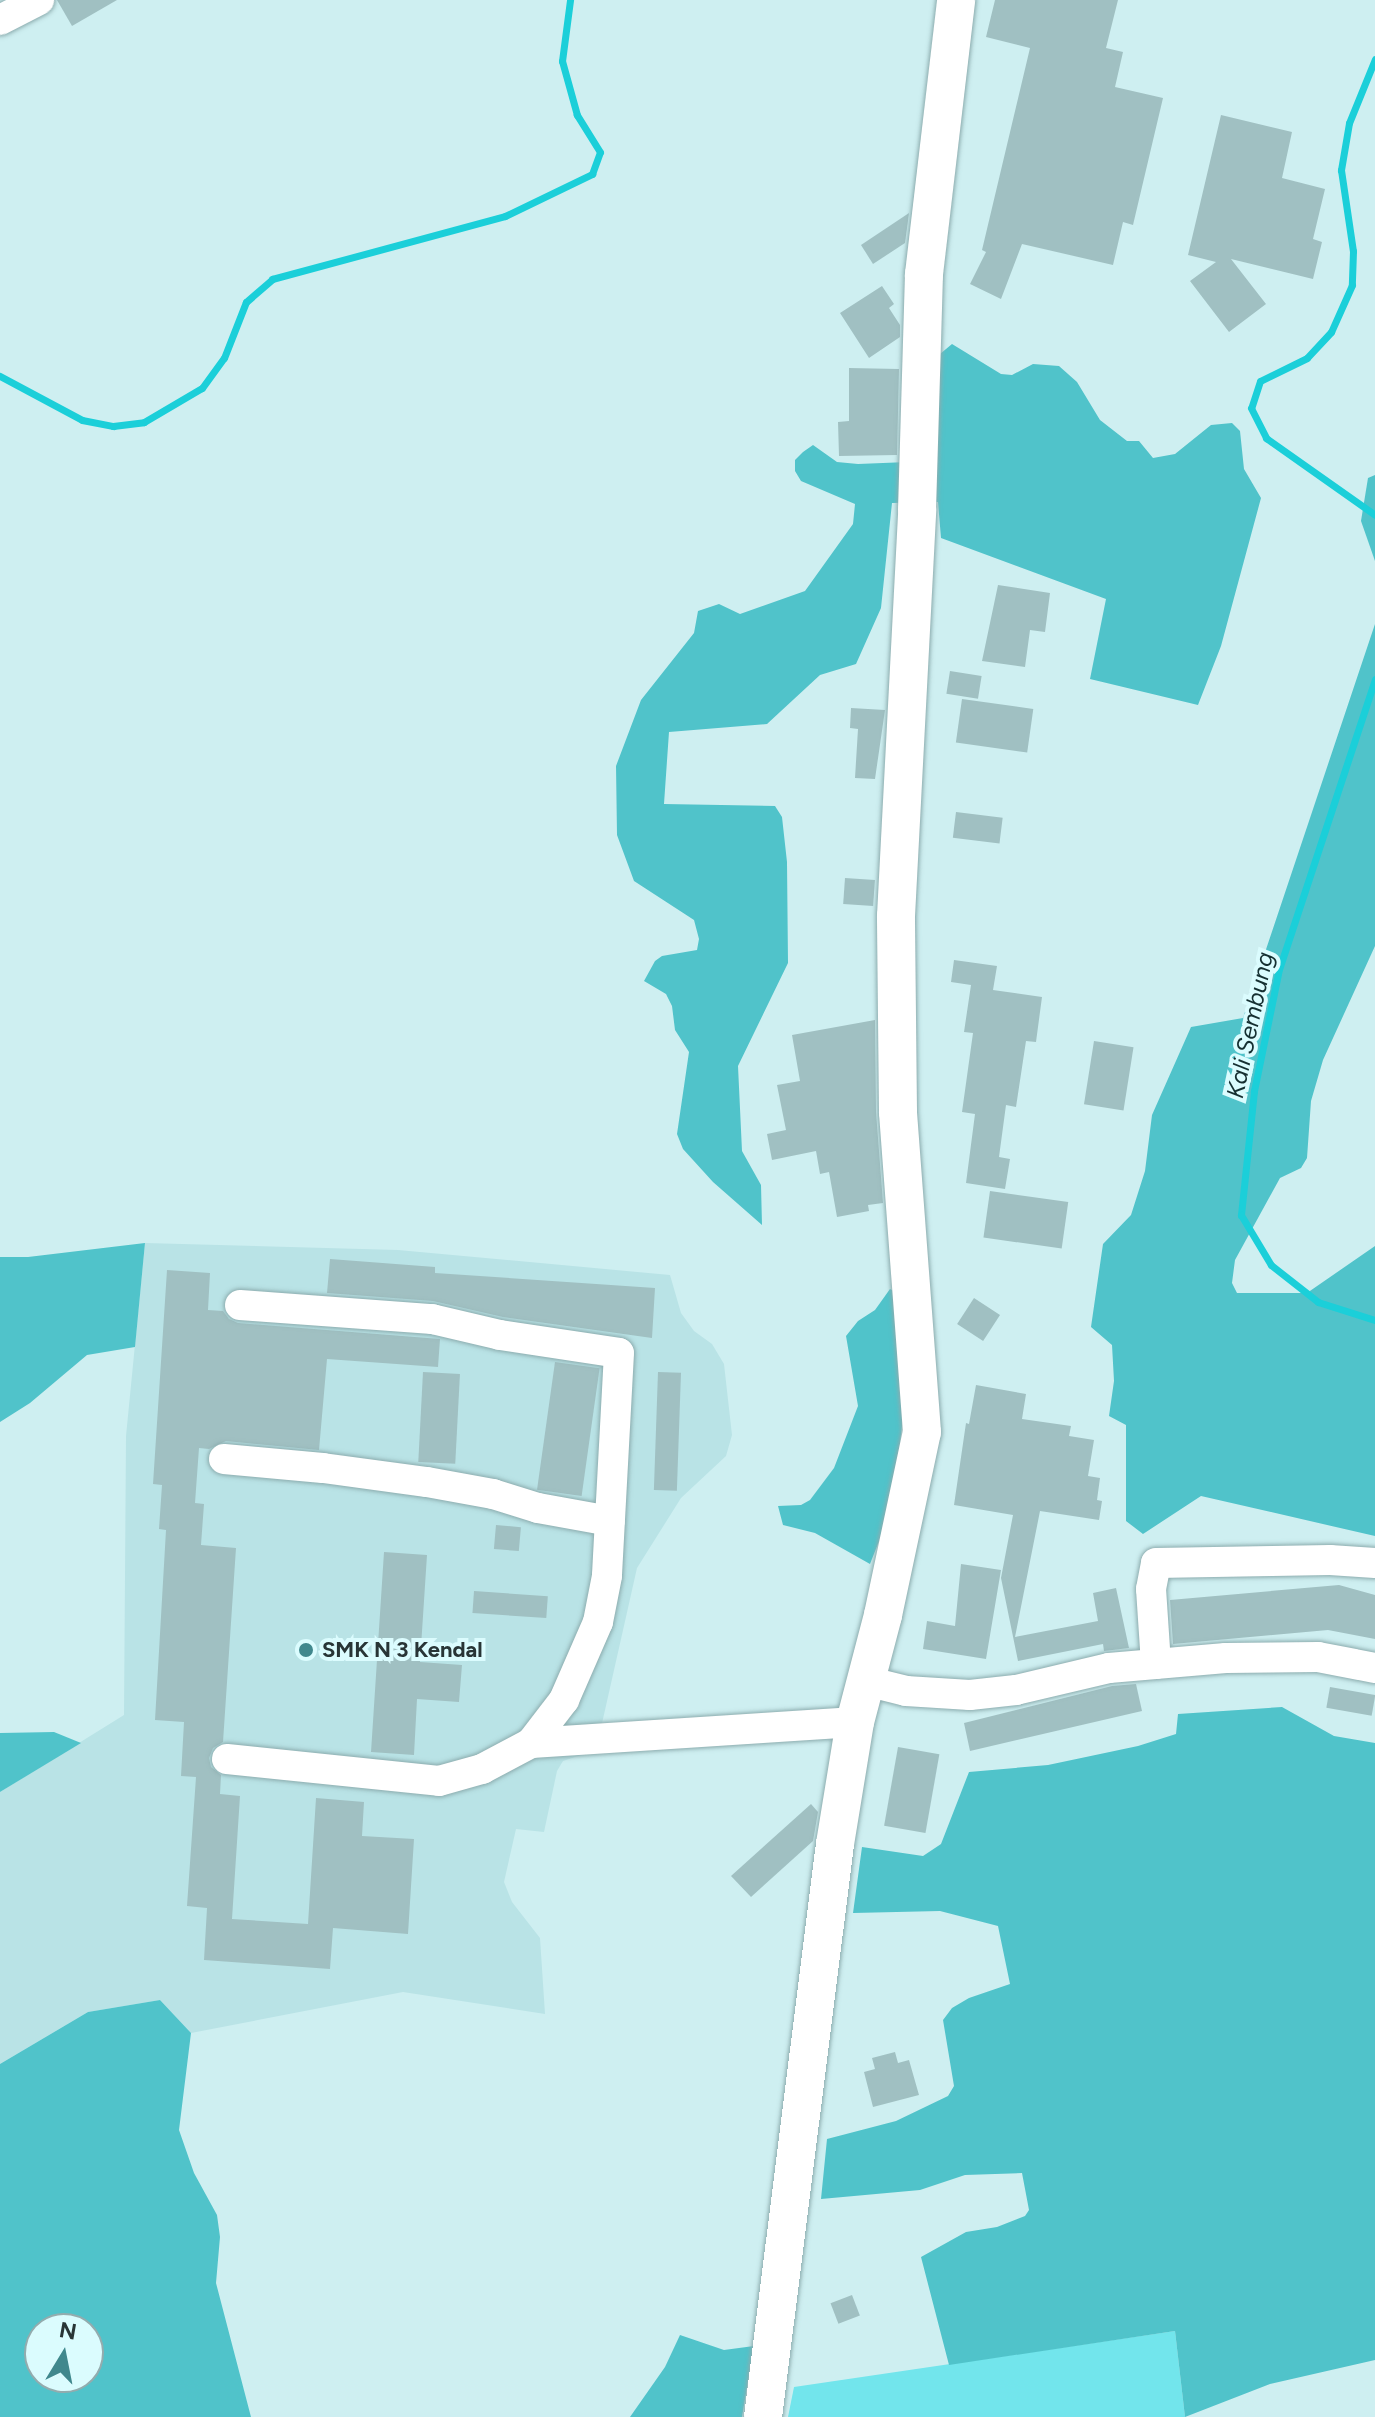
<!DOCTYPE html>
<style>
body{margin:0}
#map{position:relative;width:1375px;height:2417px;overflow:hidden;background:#ceeff1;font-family:Figtree,sans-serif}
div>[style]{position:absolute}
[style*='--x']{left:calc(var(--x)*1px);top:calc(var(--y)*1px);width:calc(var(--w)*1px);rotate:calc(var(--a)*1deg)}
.built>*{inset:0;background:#b9e3e6}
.green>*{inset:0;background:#72e5ec}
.forest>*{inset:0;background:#50c3ca}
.stream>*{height:7px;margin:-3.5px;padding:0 3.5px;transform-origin:3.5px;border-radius:3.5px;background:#1bcfd9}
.building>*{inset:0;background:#a0c0c2;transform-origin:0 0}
.roads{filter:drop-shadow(0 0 2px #8cacae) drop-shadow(0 0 2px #8cacae)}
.minor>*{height:30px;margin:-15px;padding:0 15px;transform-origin:15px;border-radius:15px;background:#fff}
.major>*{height:38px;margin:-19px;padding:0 19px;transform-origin:19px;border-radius:19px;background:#fff}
.dots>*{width:22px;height:22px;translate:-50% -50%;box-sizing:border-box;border:4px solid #dbfcfe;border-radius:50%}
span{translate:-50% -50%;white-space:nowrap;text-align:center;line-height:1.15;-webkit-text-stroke:8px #dbfcfe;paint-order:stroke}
.poi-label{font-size:22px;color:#283536;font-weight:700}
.left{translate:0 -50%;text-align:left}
.water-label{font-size:24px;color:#152f31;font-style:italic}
.north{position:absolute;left:24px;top:2313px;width:80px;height:80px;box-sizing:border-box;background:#dbfcfe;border:2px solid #93acae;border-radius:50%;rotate:10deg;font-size:22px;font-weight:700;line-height:32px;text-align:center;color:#283536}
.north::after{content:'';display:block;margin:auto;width:28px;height:36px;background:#40888d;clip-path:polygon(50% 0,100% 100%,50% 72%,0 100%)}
</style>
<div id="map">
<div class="built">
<i style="clip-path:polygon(145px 1243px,398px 1250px,670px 1275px,681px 1313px,694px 1331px,712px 1344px,724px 1364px,732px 1435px,726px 1456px,681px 1498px,637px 1568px,596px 1750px,563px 1761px,557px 1771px,544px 1832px,516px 1829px,504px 1882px,512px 1902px,540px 1938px,545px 2014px,403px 1992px,191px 2033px,160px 2000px,88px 2012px,0 2064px,0 1792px,124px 1715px,126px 1436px)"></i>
</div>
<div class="green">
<i style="clip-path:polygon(1175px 2331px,1185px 2417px,788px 2417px,794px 2387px)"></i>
</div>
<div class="forest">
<i style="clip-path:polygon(952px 344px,1001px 374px,1012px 375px,1033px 364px,1059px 366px,1077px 382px,1100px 420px,1127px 441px,1139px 441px,1153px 458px,1175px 454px,1211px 425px,1232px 423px,1240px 431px,1244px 469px,1261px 498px,1221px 646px,1198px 705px,1090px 679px,1106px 599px,941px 538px,938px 502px,892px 503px,881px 608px,856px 664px,820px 675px,767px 724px,669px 732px,664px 804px,775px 806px,782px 817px,787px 862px,788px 963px,738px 1066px,742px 1151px,761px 1185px,762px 1225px,713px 1182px,683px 1149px,677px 1134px,689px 1052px,675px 1030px,672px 1006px,666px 994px,644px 981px,655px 961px,662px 956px,697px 950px,699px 939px,694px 920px,634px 881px,617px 835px,616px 766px,641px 700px,694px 633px,698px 611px,719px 604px,740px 614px,805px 591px,853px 524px,855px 504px,801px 481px,795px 471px,795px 460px,803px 452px,813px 445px,837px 462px,858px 464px,933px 461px,940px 354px)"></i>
<i style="clip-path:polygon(1375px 475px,1375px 561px,1361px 521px,1368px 478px)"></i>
<i style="clip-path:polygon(1375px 624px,1375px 946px,1323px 1060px,1311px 1101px,1307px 1158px,1301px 1168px,1280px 1178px,1235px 1260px,1232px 1283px,1237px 1293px,1307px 1293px,1375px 1246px,1375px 1536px,1201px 1496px,1143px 1534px,1126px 1521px,1126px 1425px,1109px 1416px,1114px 1381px,1112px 1345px,1091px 1327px,1103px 1244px,1131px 1215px,1145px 1171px,1152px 1115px,1191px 1027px,1243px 1018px)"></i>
<i style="clip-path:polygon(145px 1243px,135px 1347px,87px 1355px,30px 1403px,0 1422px,0 1257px,28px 1257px)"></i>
<i style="clip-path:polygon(890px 1289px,908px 1298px,904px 1408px,893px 1506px,870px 1564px,815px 1533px,783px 1525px,778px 1506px,801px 1505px,810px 1500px,834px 1468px,858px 1406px,846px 1336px,858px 1321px,875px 1310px)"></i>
<i style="clip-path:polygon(1282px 1707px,1334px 1736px,1375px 1743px,1375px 2360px,1270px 2384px,1185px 2417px,1175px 2331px,949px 2365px,921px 2257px,966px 2232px,997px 2227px,1025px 2216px,1029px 2210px,1022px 2173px,965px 2175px,920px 2190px,821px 2199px,827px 2139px,896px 2121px,948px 2096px,954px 2086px,943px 2020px,952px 2008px,969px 1998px,1010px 1984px,998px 1926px,940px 1911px,853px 1913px,862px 1847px,923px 1856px,941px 1844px,969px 1772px,1048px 1765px,1138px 1746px,1176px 1734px,1178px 1714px)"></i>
<i style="clip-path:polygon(54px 1732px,81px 1743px,0 1792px,0 1733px)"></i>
<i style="clip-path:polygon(evenodd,160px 2000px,191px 2033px,179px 2130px,194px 2173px,217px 2215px,220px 2237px,216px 2283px,251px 2417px,0 2417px,0 2064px,88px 2012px,160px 2000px,40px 2329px,88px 2329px,88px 2377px,40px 2377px,40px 2329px)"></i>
<i style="clip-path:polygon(680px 2335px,724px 2350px,754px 2346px,742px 2417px,630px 2417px,665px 2367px)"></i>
</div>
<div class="stream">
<i style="--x:1375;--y:59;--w:69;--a:112.1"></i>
<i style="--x:1349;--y:123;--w:48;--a:99.7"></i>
<i style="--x:1341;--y:170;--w:82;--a:81.6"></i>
<i style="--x:1353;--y:251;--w:34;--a:92"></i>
<i style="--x:1352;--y:285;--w:51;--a:114.1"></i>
<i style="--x:1331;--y:332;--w:35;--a:133"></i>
<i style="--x:1307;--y:358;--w:52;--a:153.9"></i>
<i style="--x:1260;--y:381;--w:28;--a:108"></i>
<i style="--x:1251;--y:408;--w:34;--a:63"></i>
<i style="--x:1266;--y:438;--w:133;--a:35.2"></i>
<i style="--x:0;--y:376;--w:93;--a:28.2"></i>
<i style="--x:82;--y:420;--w:32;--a:11"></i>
<i style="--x:113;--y:426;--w:31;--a:-7"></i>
<i style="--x:144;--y:422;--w:67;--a:-30.4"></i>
<i style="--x:202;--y:388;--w:37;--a:-54"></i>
<i style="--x:224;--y:358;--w:60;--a:-68.6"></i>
<i style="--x:246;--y:302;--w:35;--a:-41"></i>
<i style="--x:272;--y:279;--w:241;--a:-15.1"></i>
<i style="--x:505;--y:216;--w:97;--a:-25.8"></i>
<i style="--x:592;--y:174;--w:23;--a:-70"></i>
<i style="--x:600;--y:152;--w:44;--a:-121.9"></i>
<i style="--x:577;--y:115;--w:56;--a:-105.5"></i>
<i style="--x:562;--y:61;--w:62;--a:-82.5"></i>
<i style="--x:1375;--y:679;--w:305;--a:108.3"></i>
<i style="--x:1279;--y:969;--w:125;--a:101.6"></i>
<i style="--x:1254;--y:1091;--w:125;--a:96"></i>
<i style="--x:1241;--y:1215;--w:58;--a:59"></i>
<i style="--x:1271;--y:1265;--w:60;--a:38.2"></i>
<i style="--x:1318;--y:1302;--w:60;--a:17.5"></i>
</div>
<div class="building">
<i style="clip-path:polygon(57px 0,117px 0,72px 26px)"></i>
<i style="clip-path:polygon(995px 0,1118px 0,1106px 48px,1123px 52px,1115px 87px,1163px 98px,1133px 225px,1123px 222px,1113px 265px,1022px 244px,1001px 299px,970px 284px,986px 252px,982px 250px,1030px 48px,986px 37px)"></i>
<i style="clip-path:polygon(1221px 115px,1292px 132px,1282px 178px,1325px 189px,1313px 239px,1322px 242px,1313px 279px,1231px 259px,1266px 304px,1229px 332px,1190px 281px,1216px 262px,1188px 255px)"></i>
<i style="clip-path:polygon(909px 213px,905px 243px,873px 264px,861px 245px)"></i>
<i style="clip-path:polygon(882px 286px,894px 304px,889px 308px,900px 325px,900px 337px,869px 358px,840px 313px)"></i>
<i style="clip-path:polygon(849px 368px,899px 369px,897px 455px,839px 456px,838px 422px,849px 421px)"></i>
<i style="clip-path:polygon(998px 585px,1050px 593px,1045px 632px,1030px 630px,1025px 667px,982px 661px)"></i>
<i style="left:950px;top:671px;width:32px;height:23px;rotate:9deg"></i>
<i style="left:962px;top:699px;width:72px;height:44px;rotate:8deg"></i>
<i style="clip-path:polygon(851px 708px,885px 710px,875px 779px,855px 778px,858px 729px,850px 728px)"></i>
<i style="left:956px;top:812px;width:47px;height:26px;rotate:7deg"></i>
<i style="left:845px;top:878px;width:30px;height:26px;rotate:4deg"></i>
<i style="clip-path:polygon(954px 960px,997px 966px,993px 990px,1042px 997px,1036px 1042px,1026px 1041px,1016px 1107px,1006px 1105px,999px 1157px,1010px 1159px,1005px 1189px,966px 1183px,975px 1114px,962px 1112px,973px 1033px,964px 1032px,971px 985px,951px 982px)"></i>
<i style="clip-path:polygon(875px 1020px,876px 1112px,883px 1203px,868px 1205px,869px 1211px,837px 1217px,829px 1172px,820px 1174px,816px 1151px,772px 1160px,767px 1134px,786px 1130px,777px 1085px,800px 1081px,792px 1035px)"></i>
<i style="left:1094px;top:1041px;width:40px;height:64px;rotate:9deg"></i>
<i style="left:990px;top:1191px;width:79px;height:47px;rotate:8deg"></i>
<i style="clip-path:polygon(330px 1259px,435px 1267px,435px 1273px,655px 1288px,652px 1338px,503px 1317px,433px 1301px,327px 1293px)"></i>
<i style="clip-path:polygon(167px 1270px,210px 1273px,208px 1310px,223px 1311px,229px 1319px,238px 1323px,440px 1339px,438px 1367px,327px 1359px,319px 1450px,226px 1441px,209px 1449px,199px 1448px,195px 1503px,204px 1504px,201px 1545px,236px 1548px,223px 1742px,213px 1748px,209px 1758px,211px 1767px,221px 1775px,220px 1794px,240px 1796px,232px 1919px,308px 1924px,316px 1798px,364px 1802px,362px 1836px,414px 1839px,408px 1934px,333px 1928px,330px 1969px,204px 1960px,207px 1908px,187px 1906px,196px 1777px,181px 1776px,184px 1722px,155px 1720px,166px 1530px,159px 1529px,162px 1485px,153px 1484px)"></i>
<i style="left:974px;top:1298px;width:31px;height:31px;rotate:33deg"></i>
<i style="left:555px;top:1362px;width:45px;height:129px;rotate:8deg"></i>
<i style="left:423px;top:1372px;width:37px;height:90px;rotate:3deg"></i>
<i style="left:658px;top:1372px;width:23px;height:118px;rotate:2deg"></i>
<i style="clip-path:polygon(976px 1385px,1026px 1394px,1022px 1419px,1071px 1426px,1069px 1436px,1094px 1440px,1088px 1476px,1100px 1478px,1097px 1500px,1102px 1501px,1099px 1520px,1040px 1511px,1015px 1637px,1098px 1621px,1093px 1593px,1116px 1588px,1129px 1648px,1104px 1651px,1103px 1644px,1018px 1661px,1001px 1578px,1013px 1515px,954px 1505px,966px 1423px,969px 1424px)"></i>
<i style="left:496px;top:1525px;width:25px;height:24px;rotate:5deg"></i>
<i style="clip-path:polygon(384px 1552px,427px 1555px,420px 1662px,462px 1665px,459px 1702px,417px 1699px,414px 1755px,371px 1752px)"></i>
<i style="clip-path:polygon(961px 1564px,1001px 1570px,986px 1659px,923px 1649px,927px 1621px,955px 1626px)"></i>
<i style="clip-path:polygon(1339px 1585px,1375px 1595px,1375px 1639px,1328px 1630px,1173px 1644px,1170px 1600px)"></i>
<i style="left:474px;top:1591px;width:74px;height:22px;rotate:4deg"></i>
<i style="clip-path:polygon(1136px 1684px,1142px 1711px,970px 1751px,964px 1723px,1112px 1686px)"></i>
<i style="left:1330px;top:1687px;width:46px;height:21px;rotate:10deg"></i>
<i style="left:898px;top:1747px;width:42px;height:80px;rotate:10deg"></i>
<i style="clip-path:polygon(811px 1804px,818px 1812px,813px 1841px,751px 1897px,731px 1876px)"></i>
<i style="clip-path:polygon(895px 2052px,898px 2063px,909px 2060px,919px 2095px,873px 2107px,864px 2072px,875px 2069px,872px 2058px)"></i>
<i style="left:852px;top:2295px;width:22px;height:23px;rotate:69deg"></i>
</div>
<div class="roads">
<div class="minor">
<i style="--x:0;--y:20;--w:44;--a:-27.1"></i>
<i style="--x:240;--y:1305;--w:193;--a:4.2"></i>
<i style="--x:432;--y:1319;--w:70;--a:13.2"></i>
<i style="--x:500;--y:1335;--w:120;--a:8.6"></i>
<i style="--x:619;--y:1353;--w:223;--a:93.1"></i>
<i style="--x:607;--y:1576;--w:47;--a:101.1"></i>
<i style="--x:598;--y:1622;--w:85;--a:113.6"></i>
<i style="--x:564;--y:1700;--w:54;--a:127.5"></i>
<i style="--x:224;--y:1459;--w:99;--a:5.2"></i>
<i style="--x:323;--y:1468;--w:105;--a:7.7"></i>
<i style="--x:427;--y:1482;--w:67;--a:10.3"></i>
<i style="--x:493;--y:1494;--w:47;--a:17.3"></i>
<i style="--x:538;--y:1508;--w:73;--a:10.2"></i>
<i style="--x:1156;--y:1664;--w:75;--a:-93.8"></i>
<i style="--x:1151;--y:1589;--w:26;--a:-79"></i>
<i style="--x:1156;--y:1563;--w:174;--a:-1"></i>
<i style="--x:1330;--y:1560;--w:45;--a:3.8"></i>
<i style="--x:866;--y:1681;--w:41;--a:14"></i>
<i style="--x:906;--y:1691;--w:64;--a:3.6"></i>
<i style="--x:970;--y:1695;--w:46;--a:-6.2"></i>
<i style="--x:1016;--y:1690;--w:96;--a:-13.3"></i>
<i style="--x:1109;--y:1668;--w:117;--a:-4.9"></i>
<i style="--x:1226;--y:1658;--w:92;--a:-0.6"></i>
<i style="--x:1318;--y:1657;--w:58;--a:10.9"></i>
<i style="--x:227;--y:1759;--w:213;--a:5.9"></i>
<i style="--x:439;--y:1781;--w:45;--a:-15.6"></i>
<i style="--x:482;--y:1769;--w:55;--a:-28"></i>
<i style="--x:531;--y:1743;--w:325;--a:-3.7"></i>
</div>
<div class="major">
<i style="--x:763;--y:2417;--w:578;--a:-82.84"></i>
<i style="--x:835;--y:1844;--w:124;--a:-80.7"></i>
<i style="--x:855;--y:1722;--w:111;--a:-75.3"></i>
<i style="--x:883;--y:1615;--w:187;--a:-78"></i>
<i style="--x:922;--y:1432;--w:321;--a:-94.3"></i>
<i style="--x:898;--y:1112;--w:196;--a:-90.6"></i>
<i style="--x:896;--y:916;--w:407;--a:-87"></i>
<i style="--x:917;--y:510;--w:236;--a:-88.3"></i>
<i style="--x:924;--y:274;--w:276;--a:-83.3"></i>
</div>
</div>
<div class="dots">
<i style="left:306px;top:1650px;background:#40888d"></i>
</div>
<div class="poi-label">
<span class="left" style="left:322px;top:1650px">SMK N 3 Kendal</span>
</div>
<div class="water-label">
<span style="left:1250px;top:1025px;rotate:-78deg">Kali Sembung</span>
</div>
<div class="north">N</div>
</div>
